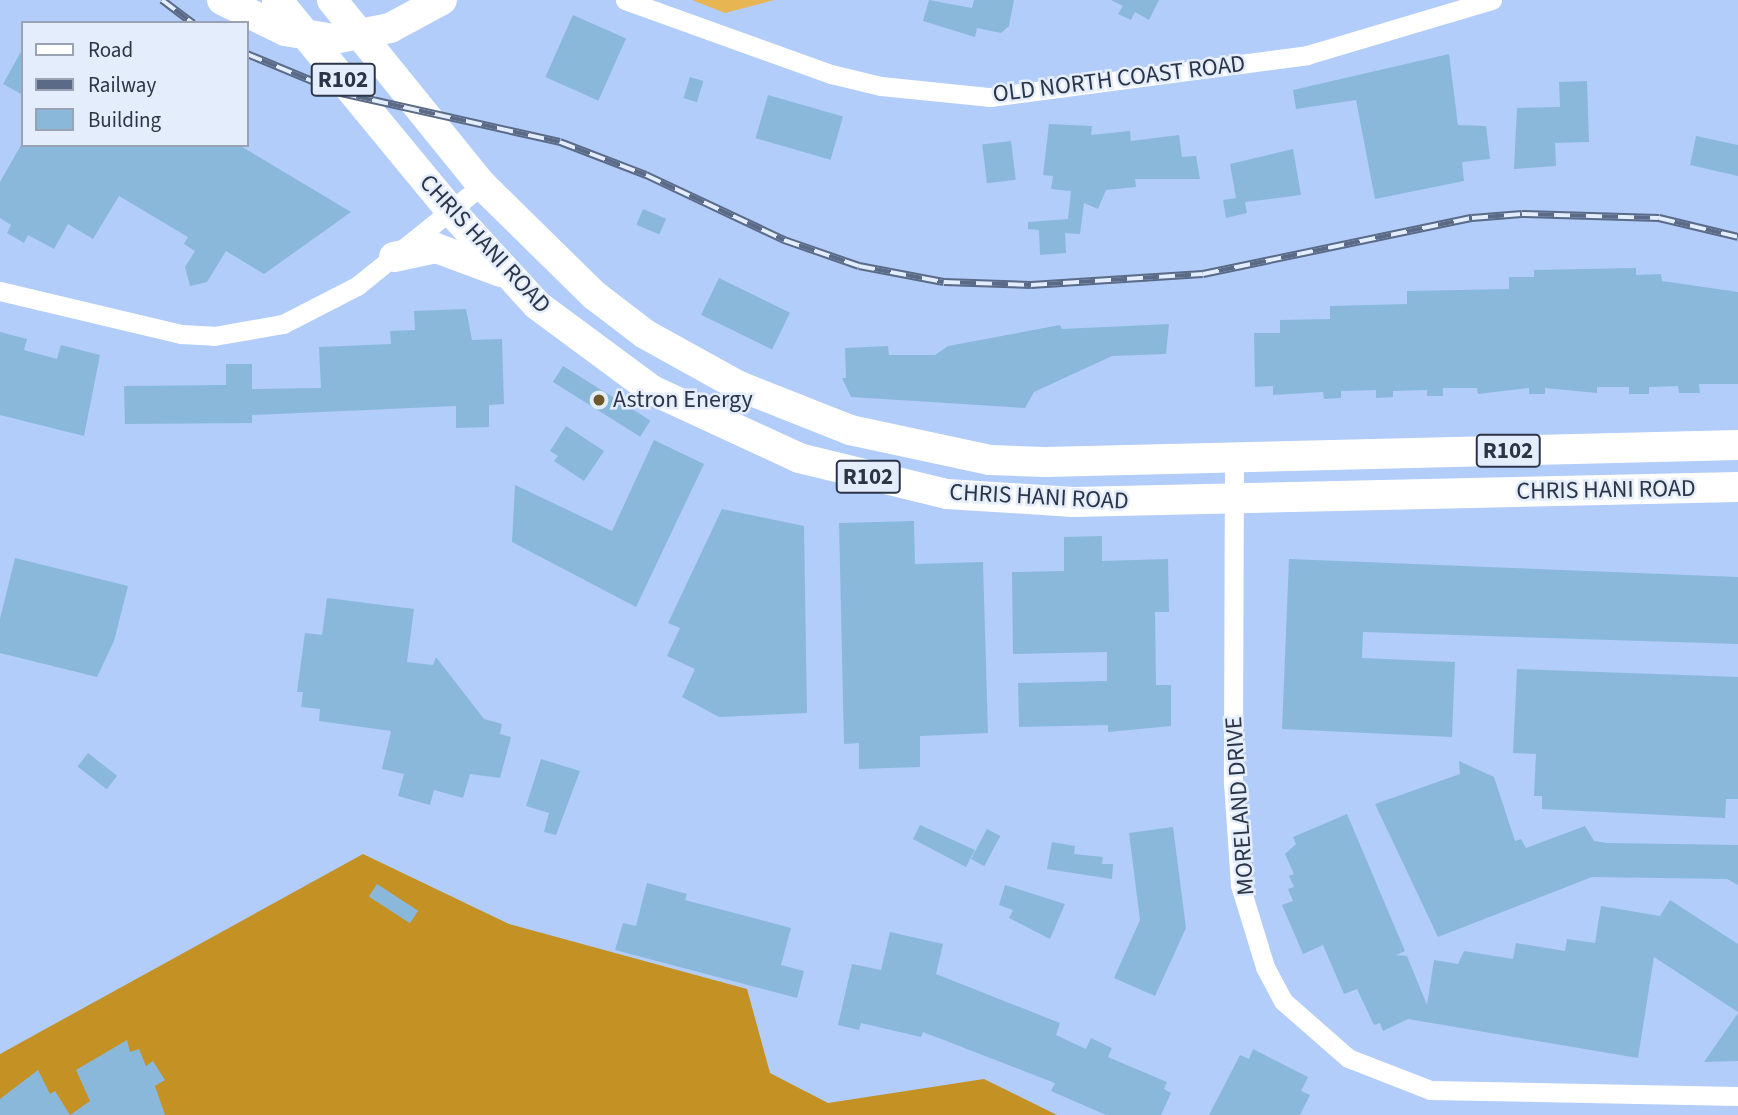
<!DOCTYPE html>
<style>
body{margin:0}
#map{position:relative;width:1738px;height:1115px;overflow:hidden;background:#b2cdfa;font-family:"Source Sans 3",sans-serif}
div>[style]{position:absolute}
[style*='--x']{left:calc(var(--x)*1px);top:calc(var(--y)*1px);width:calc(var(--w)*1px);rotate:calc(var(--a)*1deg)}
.green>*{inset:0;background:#e8b553}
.forest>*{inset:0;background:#c49124}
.building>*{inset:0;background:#8ab8db;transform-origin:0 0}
.street>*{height:19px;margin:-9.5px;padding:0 9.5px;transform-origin:9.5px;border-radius:9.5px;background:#fff}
.primary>*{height:30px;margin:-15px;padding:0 15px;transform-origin:15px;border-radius:15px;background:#fff}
.rail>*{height:8px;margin-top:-4px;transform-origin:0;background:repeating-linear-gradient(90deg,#e4edfb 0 16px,#5b6b87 0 32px);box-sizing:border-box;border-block:2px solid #5b6b87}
.dots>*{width:19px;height:19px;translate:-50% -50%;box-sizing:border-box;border:4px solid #e4edfb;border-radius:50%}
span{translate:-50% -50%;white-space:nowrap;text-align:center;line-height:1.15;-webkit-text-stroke:5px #e4edfb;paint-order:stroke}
.shield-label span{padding:2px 5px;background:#e4edfb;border:2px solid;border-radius:5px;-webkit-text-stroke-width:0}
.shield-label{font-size:23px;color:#2b3547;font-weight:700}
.street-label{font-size:24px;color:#2b3547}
.poi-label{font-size:24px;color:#2b3547}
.left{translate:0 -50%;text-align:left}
.legend{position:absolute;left:21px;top:21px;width:228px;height:126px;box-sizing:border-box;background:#e4edfb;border:2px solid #9aa3b3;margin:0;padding:9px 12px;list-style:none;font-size:21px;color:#2b3547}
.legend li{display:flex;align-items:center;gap:14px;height:35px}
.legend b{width:35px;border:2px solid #9aa3b3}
</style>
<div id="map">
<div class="green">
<i style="clip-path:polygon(692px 0,774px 0,725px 13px)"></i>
</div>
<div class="forest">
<i style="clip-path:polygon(363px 854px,509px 924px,747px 989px,770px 1073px,828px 1103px,984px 1079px,1057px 1115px,0 1115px,0 1054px)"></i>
</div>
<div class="building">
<i style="clip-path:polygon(929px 0,972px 8px,974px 0,1014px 0,1009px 26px,1001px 33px,977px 28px,975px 37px,923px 21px)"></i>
<i style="clip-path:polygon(1111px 0,1159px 0,1149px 20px,1135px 12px,1131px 20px,1118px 14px,1123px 6px)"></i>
<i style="left:573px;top:15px;width:58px;height:68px;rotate:24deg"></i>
<i style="clip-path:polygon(23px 48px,23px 95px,3px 84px)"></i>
<i style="clip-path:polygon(1449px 54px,1458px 125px,1486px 126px,1490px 159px,1462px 162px,1464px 181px,1375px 199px,1356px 100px,1296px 109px,1293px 90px)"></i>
<i style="left:690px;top:77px;width:14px;height:22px;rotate:17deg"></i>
<i style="clip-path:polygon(1587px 81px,1589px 142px,1555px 143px,1556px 166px,1514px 169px,1517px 108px,1560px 107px,1559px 82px)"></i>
<i style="left:768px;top:95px;width:78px;height:45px;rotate:16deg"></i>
<i style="clip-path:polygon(1049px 124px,1092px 126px,1091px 135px,1130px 131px,1131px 141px,1179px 135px,1182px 157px,1196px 156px,1200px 179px,1135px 179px,1136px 187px,1106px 190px,1098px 209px,1084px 203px,1080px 234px,1065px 233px,1066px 253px,1040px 255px,1039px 230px,1028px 229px,1028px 222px,1068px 219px,1071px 191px,1051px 189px,1053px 176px,1043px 175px)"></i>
<i style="clip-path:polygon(1696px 136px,1738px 145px,1738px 176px,1690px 165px)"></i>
<i style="left:1011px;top:141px;width:39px;height:29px;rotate:83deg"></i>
<i style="clip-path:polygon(21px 145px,239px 145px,351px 212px,264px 274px,226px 251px,207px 282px,190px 286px,185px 267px,195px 251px,184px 244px,188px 237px,119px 196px,93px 239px,68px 224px,54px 249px,28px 235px,24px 243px,7px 233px,11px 225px,0 218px,0 182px)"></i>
<i style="clip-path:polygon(1293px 149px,1301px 195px,1245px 202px,1247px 213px,1226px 218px,1223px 200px,1236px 198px,1230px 164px)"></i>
<i style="left:643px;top:209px;width:25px;height:17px;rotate:23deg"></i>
<i style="clip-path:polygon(1636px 268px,1636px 275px,1661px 274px,1662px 281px,1738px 292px,1738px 384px,1699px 384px,1700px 393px,1679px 393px,1678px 386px,1649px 387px,1649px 394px,1629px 394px,1629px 387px,1597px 387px,1597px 393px,1545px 388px,1545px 394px,1529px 394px,1529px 388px,1478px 394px,1477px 388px,1443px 388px,1443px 396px,1427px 396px,1427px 390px,1393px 391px,1393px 397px,1376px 398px,1376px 390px,1341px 391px,1341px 398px,1324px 399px,1323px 392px,1273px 395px,1273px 386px,1255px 387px,1254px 333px,1280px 333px,1280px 320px,1330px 319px,1330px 306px,1407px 304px,1407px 291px,1509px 289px,1509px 277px,1534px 277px,1534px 270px)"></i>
<i style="left:719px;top:278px;width:79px;height:41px;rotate:26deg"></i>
<i style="clip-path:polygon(466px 309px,472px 340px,502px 339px,504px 404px,489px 405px,489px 427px,456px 428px,456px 406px,252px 415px,252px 423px,125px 424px,124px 386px,226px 385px,226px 364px,252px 364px,252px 389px,321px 388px,319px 347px,391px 344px,390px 331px,415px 330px,414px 311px)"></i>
<i style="clip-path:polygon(1169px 324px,1166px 354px,1112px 356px,1034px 392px,1025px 408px,851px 397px,842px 378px,846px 378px,845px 348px,888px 346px,889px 355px,935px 355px,948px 346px,1060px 325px,1062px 329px)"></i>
<i style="clip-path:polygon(0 332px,27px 339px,24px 350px,57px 359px,61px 345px,100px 355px,84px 436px,0 415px)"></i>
<i style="left:563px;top:366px;width:103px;height:19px;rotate:32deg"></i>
<i style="clip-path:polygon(566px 426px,604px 451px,584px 481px,554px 461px,558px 456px,550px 451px)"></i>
<i style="clip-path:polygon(654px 440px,704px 464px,636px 607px,512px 542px,515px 485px,612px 531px)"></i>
<i style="clip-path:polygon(722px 509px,804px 526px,807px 713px,719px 717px,682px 697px,695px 669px,667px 656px,680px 628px,668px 623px)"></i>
<i style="clip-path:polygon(914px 521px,915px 564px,983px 562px,988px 733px,920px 736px,920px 767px,859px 769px,859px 743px,844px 744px,839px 523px)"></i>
<i style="clip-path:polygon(1102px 536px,1102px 561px,1168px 559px,1169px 612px,1155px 612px,1156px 685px,1171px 685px,1171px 726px,1108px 732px,1108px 725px,1019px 727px,1018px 683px,1107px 681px,1107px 652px,1013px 654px,1012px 572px,1064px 571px,1064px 537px)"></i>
<i style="clip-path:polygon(15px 558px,128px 586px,114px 641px,97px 677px,0 653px,0 619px)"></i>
<i style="clip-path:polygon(1289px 559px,1738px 577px,1738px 644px,1363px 632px,1362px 658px,1455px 662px,1452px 737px,1282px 729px)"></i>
<i style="clip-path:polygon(327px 598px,414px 609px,407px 662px,433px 665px,436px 657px,484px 719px,502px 724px,500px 734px,511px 737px,500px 778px,470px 774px,463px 798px,434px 790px,430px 805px,398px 796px,404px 774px,382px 769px,391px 731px,319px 721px,320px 709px,301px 707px,303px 692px,297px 692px,305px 633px,322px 635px)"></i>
<i style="clip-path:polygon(1517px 669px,1738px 677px,1738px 799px,1726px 799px,1725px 818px,1542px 809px,1542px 796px,1534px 796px,1536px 754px,1513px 753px)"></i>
<i style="left:88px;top:753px;width:37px;height:17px;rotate:38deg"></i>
<i style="clip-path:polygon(541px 759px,580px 771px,556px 835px,544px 832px,549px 813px,526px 806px)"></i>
<i style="clip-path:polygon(1459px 761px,1494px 777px,1515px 841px,1521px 839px,1526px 848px,1585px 826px,1594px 841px,1607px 843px,1738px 845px,1738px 885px,1727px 879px,1592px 877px,1438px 937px,1375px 804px,1460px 774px)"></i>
<i style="clip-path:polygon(1347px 814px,1405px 951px,1396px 955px,1407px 956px,1427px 1005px,1434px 960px,1458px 964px,1464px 951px,1513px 959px,1516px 943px,1565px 951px,1567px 939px,1595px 943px,1601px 906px,1660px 916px,1670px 900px,1738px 944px,1738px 1012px,1654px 957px,1638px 1058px,1408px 1019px,1383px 1031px,1380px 1023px,1374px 1025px,1357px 989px,1344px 994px,1323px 945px,1303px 954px,1282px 905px,1293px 901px,1288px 889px,1294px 887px,1289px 876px,1294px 874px,1285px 854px,1296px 844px,1293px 837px)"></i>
<i style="clip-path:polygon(920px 825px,975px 850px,966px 867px,913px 839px)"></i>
<i style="clip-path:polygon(1173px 827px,1186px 928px,1155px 996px,1114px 978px,1140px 920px,1129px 833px)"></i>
<i style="left:987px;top:829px;width:15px;height:34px;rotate:28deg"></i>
<i style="clip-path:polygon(1052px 842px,1075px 846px,1074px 854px,1103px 857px,1102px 864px,1113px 864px,1112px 879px,1047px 869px)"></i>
<i style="clip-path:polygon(647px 883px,687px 894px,685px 900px,791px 928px,781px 965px,804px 971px,797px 998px,615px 950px,623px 923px,636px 926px)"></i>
<i style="left:377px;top:884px;width:49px;height:15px;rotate:33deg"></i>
<i style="clip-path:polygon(1005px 885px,1065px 904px,1050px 939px,1009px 918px,1013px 910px,999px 905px)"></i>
<i style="clip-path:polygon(890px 932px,943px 944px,936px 974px,1060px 1023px,1056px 1035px,1086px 1049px,1091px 1038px,1112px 1048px,1108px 1057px,1167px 1082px,1164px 1089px,1171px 1093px,1161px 1115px,1106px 1115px,1051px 1091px,1055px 1083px,923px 1032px,921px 1037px,861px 1023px,859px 1030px,838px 1025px,852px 964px,881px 970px)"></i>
<i style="clip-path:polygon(1738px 1013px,1738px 1061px,1704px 1062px)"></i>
<i style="clip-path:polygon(127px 1040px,130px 1052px,139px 1049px,146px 1066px,153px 1061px,165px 1080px,155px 1086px,165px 1115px,70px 1115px,90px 1101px,76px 1070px)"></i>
<i style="clip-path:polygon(1253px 1049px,1308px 1077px,1301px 1091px,1310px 1095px,1300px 1115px,1209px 1115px,1240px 1055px,1249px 1059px)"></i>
<i style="clip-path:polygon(38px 1070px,50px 1094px,55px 1091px,70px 1115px,0 1115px,0 1099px)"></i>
</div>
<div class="street">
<i style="--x:625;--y:0;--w:219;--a:19.8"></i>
<i style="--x:831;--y:74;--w:51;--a:13.5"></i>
<i style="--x:881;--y:86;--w:110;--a:5.8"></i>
<i style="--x:990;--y:97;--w:320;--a:-7.5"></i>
<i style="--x:1307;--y:55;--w:193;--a:-16.6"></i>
<i style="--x:0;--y:291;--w:186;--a:13.4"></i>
<i style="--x:181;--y:334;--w:33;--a:3"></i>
<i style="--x:214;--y:336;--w:70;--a:-9.9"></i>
<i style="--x:283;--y:324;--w:83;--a:-27.2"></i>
<i style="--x:357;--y:286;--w:161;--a:-38.9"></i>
<i style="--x:1234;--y:457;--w:325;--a:90.2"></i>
<i style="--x:1233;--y:782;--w:103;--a:86.1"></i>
<i style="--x:1240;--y:885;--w:86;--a:73"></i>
<i style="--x:1265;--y:967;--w:38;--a:62"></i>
<i style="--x:1283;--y:1001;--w:86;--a:41.2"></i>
<i style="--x:1348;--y:1058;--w:88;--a:21.3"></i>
<i style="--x:1430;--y:1090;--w:308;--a:1.1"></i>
</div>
<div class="primary">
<i style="--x:222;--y:0;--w:70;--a:26.2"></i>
<i style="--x:285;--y:31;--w:50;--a:9.3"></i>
<i style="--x:334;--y:39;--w:57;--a:-11.1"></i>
<i style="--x:390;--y:28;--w:59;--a:-28.3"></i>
<i style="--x:277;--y:0;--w:273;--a:50.5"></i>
<i style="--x:451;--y:211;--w:127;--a:47.5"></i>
<i style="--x:537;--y:305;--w:143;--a:36.5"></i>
<i style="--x:652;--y:390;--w:162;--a:24.8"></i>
<i style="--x:799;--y:458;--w:152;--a:13.7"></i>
<i style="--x:947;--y:494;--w:126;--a:3.6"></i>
<i style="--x:1073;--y:502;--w:665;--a:-1.29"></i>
<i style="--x:332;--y:0;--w:238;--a:51"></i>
<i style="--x:482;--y:185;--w:157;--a:44.5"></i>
<i style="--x:594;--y:295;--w:64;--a:37.4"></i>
<i style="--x:645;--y:334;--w:107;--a:29"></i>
<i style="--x:739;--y:386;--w:119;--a:21.6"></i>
<i style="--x:850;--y:430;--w:143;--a:12.1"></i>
<i style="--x:990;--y:460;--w:55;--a:2.1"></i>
<i style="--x:1045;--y:462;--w:693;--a:-1.41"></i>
<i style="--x:394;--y:257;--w:43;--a:-12.1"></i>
<i style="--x:436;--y:248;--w:69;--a:20.3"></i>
</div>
<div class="rail">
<i style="--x:162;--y:0;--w:39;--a:37"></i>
<i style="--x:247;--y:54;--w:102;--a:22.5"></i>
<i style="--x:341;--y:93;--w:224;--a:12.6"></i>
<i style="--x:560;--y:142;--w:92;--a:21"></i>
<i style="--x:646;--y:175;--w:153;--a:25.2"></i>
<i style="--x:784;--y:240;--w:79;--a:19.1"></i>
<i style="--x:859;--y:266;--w:86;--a:10.7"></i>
<i style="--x:944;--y:282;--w:87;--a:2"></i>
<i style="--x:1031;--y:285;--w:172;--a:-3.7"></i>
<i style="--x:1203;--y:274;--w:275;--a:-11.8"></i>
<i style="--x:1472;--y:218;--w:50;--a:-4.6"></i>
<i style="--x:1522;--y:214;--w:137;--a:1.7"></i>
<i style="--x:1659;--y:218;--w:81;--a:13.5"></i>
</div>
<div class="dots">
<i style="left:599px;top:400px;background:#715829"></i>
</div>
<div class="shield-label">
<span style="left:343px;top:80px">R102</span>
<span style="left:1508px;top:451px">R102</span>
<span style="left:868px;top:477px">R102</span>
</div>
<div class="street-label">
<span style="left:1119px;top:79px;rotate:-7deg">OLD NORTH COAST ROAD</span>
<span style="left:485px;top:244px;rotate:47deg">CHRIS HANI ROAD</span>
<span style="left:1606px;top:490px;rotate:-1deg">CHRIS HANI ROAD</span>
<span style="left:1039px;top:497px;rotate:3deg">CHRIS HANI ROAD</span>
<span style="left:1240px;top:806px;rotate:-94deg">MORELAND DRIVE</span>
</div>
<div class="poi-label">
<span class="left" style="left:613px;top:400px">Astron Energy</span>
</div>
<ul class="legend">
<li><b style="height:9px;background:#fff"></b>Road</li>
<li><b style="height:9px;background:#5b6b87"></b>Railway</li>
<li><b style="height:19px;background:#8ab8db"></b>Building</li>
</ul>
</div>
